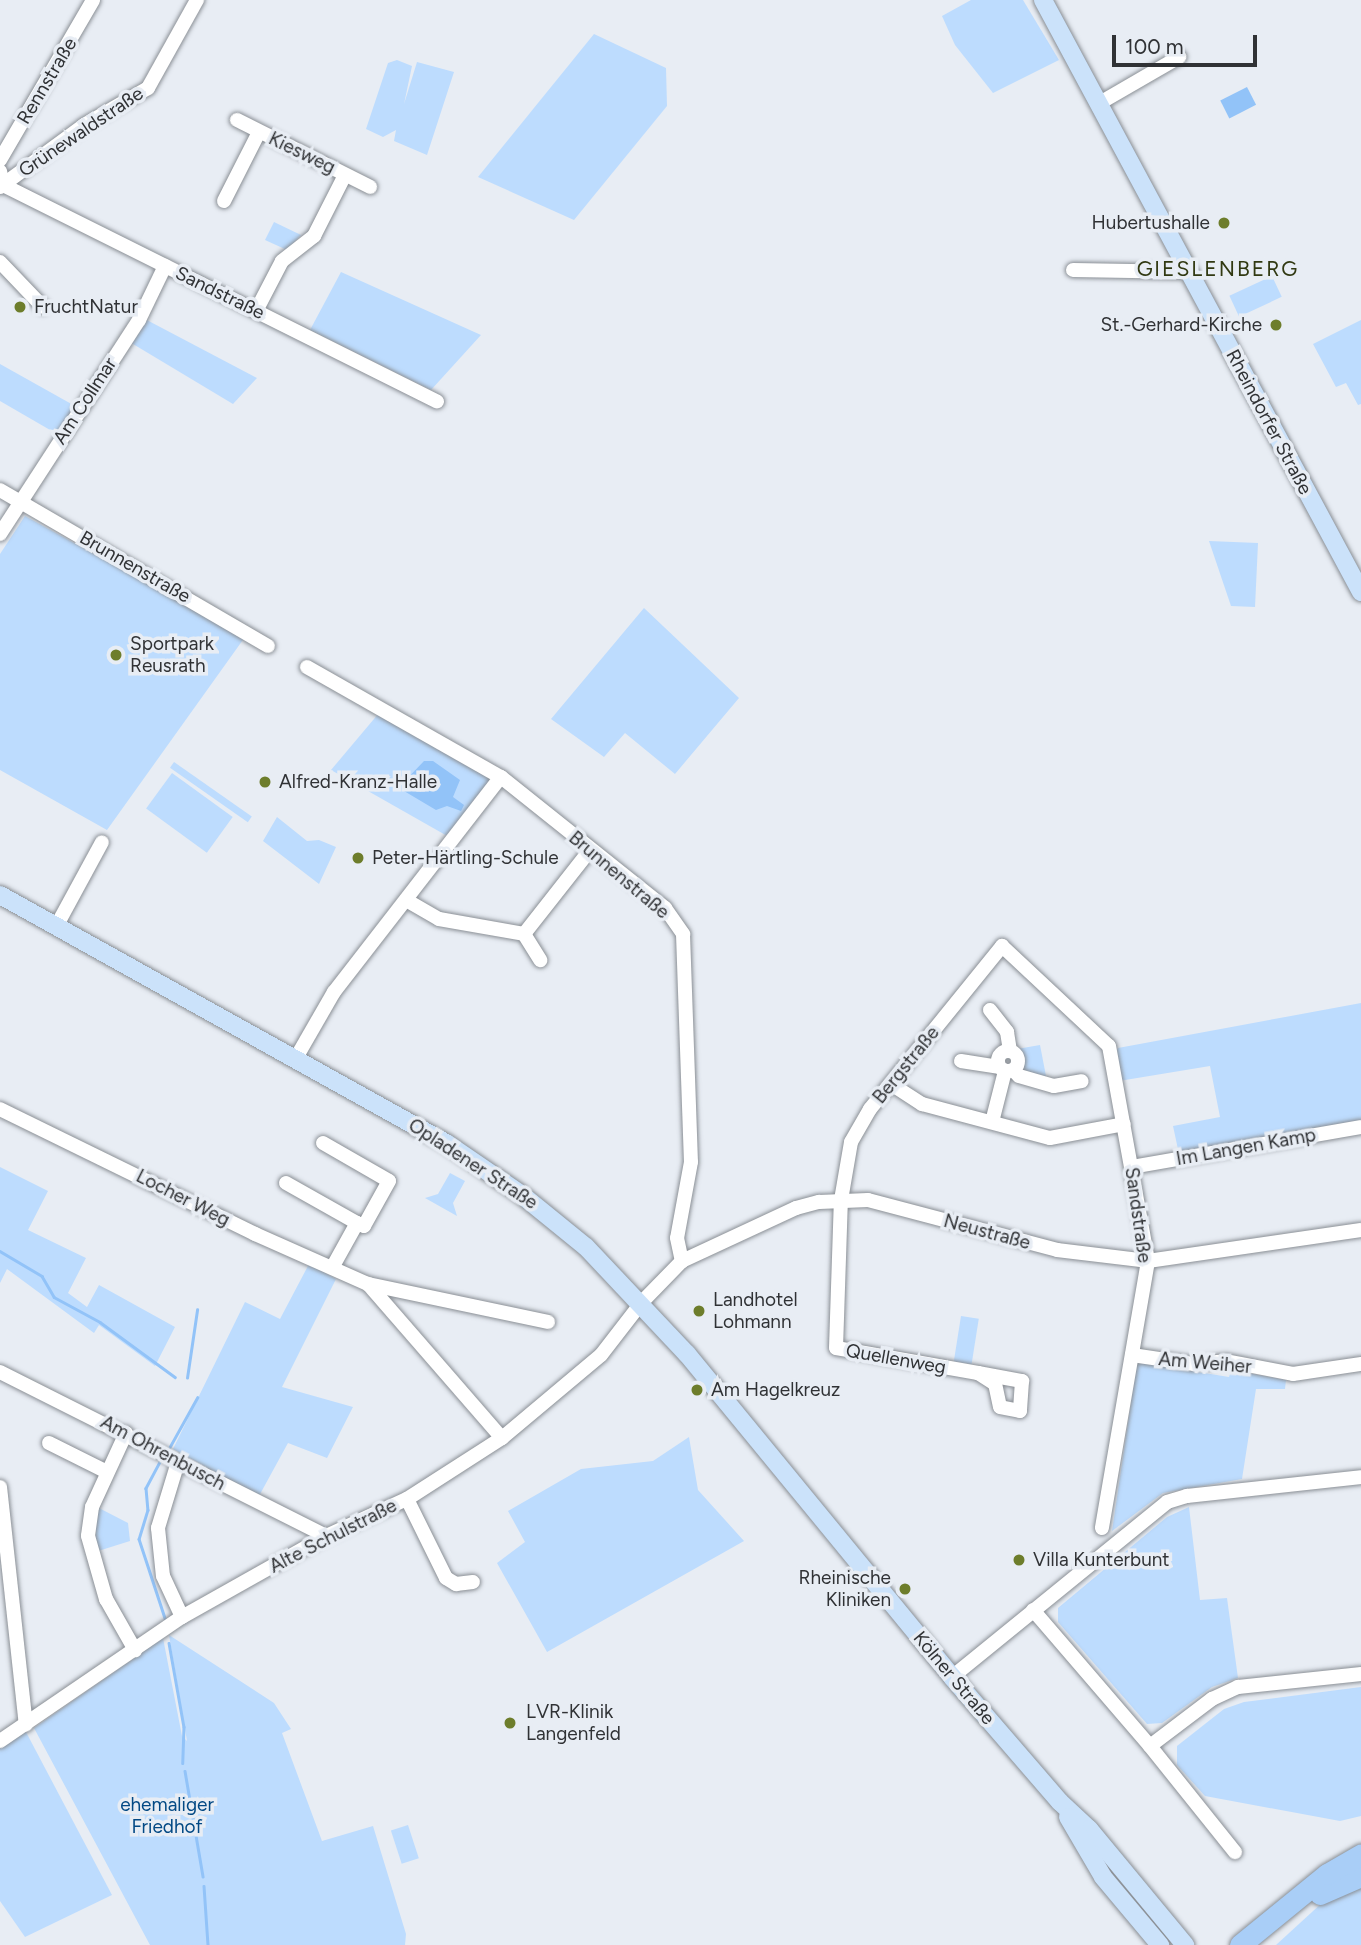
<!DOCTYPE html>
<meta charset="utf-8">
<style>
body{margin:0}
#map{position:relative;width:1361px;height:1945px;overflow:hidden;background:#e8edf4;font-family:Figtree,sans-serif}
div>[style]{position:absolute}
[style*='--x']{left:calc(var(--x)*1px);top:calc(var(--y)*1px);width:calc(var(--w)*1px);rotate:calc(var(--a)*1deg)}
.green>*{inset:0;background:#bddcfe;transform-origin:0 0}
.water>*{inset:0;background:#92c3f8;transform-origin:0 0}
.stream>*{height:2.5px;margin:-1.25px;padding:0 1.25px;transform-origin:1.25px;border-radius:1.25px;background:#92c3f8}
.roads{filter:drop-shadow(0 0 2px #8a8f95) drop-shadow(0 0 2px #8a8f95)}
.minor>*{height:14px;margin:-7px;padding:0 7px;transform-origin:7px;border-radius:7px;background:#fff}
.minor>.ring{margin:-7px;padding:0;box-sizing:content-box;background:none;border:14px solid #fff;border-radius:50%}
.major>*{height:18px;margin:-9px;padding:0 9px;transform-origin:9px;border-radius:9px;background:#cbe2fa}
.highway>*{height:21px;margin:-10.5px;padding:0 10.5px;transform-origin:10.5px;border-radius:10.5px;background:#a9cef7}
.dots>*{width:19px;height:19px;translate:-50% -50%;box-sizing:border-box;border:4px solid #e8edf4;border-radius:50%}
span{translate:-50% -50%;white-space:nowrap;text-align:center;line-height:1.15;-webkit-text-stroke:7px #e8edf4;paint-order:stroke}
.street-label{font-size:19px;color:#303235}
.poi-label{font-size:19px;color:#303235}
.right{translate:-100% -50%;text-align:right}
.left{translate:0 -50%;text-align:left}
.park-label{font-size:19px;color:#034984}
.neighbourhood-label{font-size:21px;color:#313912;letter-spacing:2px}
.scale{position:absolute;left:1112px;top:35px;width:145px;height:32px;box-sizing:border-box;border:4px solid #303235;border-top:0;padding-left:9px;font-size:21px;line-height:24px;white-space:nowrap;color:#303235;-webkit-text-stroke:5px #e8edf4;paint-order:stroke}
</style>
<div id="map">
<div class="green">
<i style="clip-path:polygon(971px 0,1023px 0,1059px 60px,993px 93px,955px 45px,942px 16px)"></i>
<i style="clip-path:polygon(594px 34px,666px 68px,667px 106px,574px 220px,478px 177px)"></i>
<i style="clip-path:polygon(397px 60px,412px 66px,404px 104px,417px 62px,454px 72px,427px 155px,394px 141px,396px 130px,383px 137px,366px 129px,388px 63px)"></i>
<i style="clip-path:polygon(274px 222px,301px 235px,287px 250px,265px 240px)"></i>
<i style="clip-path:polygon(341px 272px,481px 335px,431px 390px,310px 330px)"></i>
<i style="left:1272px;top:276px;width:23px;height:47px;rotate:65deg"></i>
<i style="clip-path:polygon(143px 318px,257px 378px,233px 404px,128px 341px)"></i>
<i style="clip-path:polygon(1361px 320px,1361px 404px,1358px 405px,1346px 383px,1336px 387px,1313px 344px)"></i>
<i style="clip-path:polygon(0 364px,75px 406px,57px 434px,0 401px)"></i>
<i style="clip-path:polygon(25px 516px,245px 637px,107px 830px,0 770px,0 554px)"></i>
<i style="clip-path:polygon(1209px 541px,1258px 543px,1255px 607px,1231px 606px)"></i>
<i style="clip-path:polygon(644px 608px,739px 698px,675px 774px,625px 733px,604px 757px,551px 719px)"></i>
<i style="clip-path:polygon(379px 713px,490px 777px,492px 783px,449px 837px,331px 770px)"></i>
<i style="left:174px;top:762px;width:95px;height:7px;rotate:35deg"></i>
<i style="left:172px;top:773px;width:75px;height:44px;rotate:36deg"></i>
<i style="clip-path:polygon(277px 817px,307px 841px,319px 840px,336px 847px,319px 884px,263px 841px)"></i>
<i style="clip-path:polygon(1361px 1003px,1361px 1121px,1179px 1154px,1173px 1126px,1220px 1117px,1210px 1066px,1119px 1081px,1114px 1055px,1118px 1048px)"></i>
<i style="clip-path:polygon(1040px 1045px,1046px 1076px,1045px 1080px,1020px 1070px,1023px 1058px,1017px 1049px)"></i>
<i style="clip-path:polygon(0 1167px,48px 1191px,28px 1230px,86px 1258px,68px 1293px,87px 1307px,99px 1285px,175px 1327px,155px 1366px,99px 1325px,94px 1333px,7px 1269px,0 1283px)"></i>
<i style="clip-path:polygon(450px 1173px,465px 1181px,453px 1203px,457px 1216px,425px 1198px,438px 1194px)"></i>
<i style="clip-path:polygon(309px 1264px,336px 1279px,282px 1387px,353px 1407px,327px 1458px,288px 1443px,259px 1496px,173px 1449px,245px 1302px,280px 1319px)"></i>
<i style="left:961px;top:1316px;width:18px;height:46px;rotate:9deg"></i>
<i style="clip-path:polygon(1137px 1362px,1229px 1377px,1231px 1370px,1286px 1380px,1285px 1389px,1256px 1389px,1242px 1479px,1163px 1493px,1112px 1531px)"></i>
<i style="clip-path:polygon(689px 1437px,698px 1490px,744px 1541px,547px 1652px,497px 1563px,525px 1542px,508px 1511px,581px 1469px,653px 1461px)"></i>
<i style="clip-path:polygon(97px 1507px,128px 1523px,130px 1541px,95px 1552px)"></i>
<i style="clip-path:polygon(1189px 1507px,1200px 1600px,1227px 1598px,1238px 1678px,1212px 1687px,1162px 1723px,1147px 1724px,1058px 1622px,1058px 1608px,1167px 1517px)"></i>
<i style="clip-path:polygon(169px 1635px,274px 1703px,291px 1729px,282px 1733px,322px 1841px,373px 1826px,406px 1934px,405px 1945px,150px 1945px,34px 1728px,163px 1638px,182px 1736px,187px 1741px)"></i>
<i style="clip-path:polygon(1361px 1687px,1361px 1816px,1340px 1821px,1205px 1796px,1177px 1765px,1177px 1746px,1224px 1709px,1244px 1702px)"></i>
<i style="clip-path:polygon(26px 1732px,112px 1895px,25px 1937px,0 1901px,0 1748px)"></i>
<i style="left:408px;top:1825px;width:35px;height:18px;rotate:72deg"></i>
<i style="clip-path:polygon(1361px 1886px,1361px 1945px,1276px 1945px,1324px 1901px)"></i>
</div>
<div class="water">
<i style="left:1247px;top:87px;width:20px;height:30px;rotate:63deg"></i>
<i style="clip-path:polygon(424px 761px,433px 761px,460px 780px,453px 797px,464px 805px,461px 811px,447px 806px,436px 810px,404px 791px,402px 784px)"></i>
</div>
<div class="stream">
<i style="--x:0;--y:1251;--w:49;--a:30.8"></i>
<i style="--x:42;--y:1276;--w:24;--a:60"></i>
<i style="--x:54;--y:1297;--w:52;--a:28.5"></i>
<i style="--x:100;--y:1322;--w:93;--a:36.3"></i>
<i style="--x:187;--y:1378;--w:69;--a:-81.6"></i>
<i style="--x:168;--y:1450;--w:60;--a:-60.9"></i>
<i style="--x:160;--y:1462;--w:30;--a:118"></i>
<i style="--x:146;--y:1488;--w:22;--a:85"></i>
<i style="--x:148;--y:1510;--w:30;--a:107"></i>
<i style="--x:139;--y:1539;--w:86;--a:71.8"></i>
<i style="--x:169;--y:1643;--w:85;--a:79.9"></i>
<i style="--x:184;--y:1727;--w:36;--a:92"></i>
<i style="--x:185;--y:1771;--w:107;--a:80.3"></i>
<i style="--x:204;--y:1886;--w:59;--a:86.1"></i>
</div>
<div class="roads">
<div class="minor">
<i style="--x:1098;--y:104;--w:94;--a:-30.1"></i>
<i style="--x:237;--y:120;--w:149;--a:26.7"></i>
<i style="--x:0;--y:160;--w:185;--a:-59.8"></i>
<i style="--x:0;--y:171;--w:14;--a:78"></i>
<i style="--x:3;--y:185;--w:485;--a:26.5"></i>
<i style="--x:0;--y:187;--w:104;--a:-36.4"></i>
<i style="--x:84;--y:125;--w:74;--a:-30"></i>
<i style="--x:148;--y:88;--w:101;--a:-60.9"></i>
<i style="--x:224;--y:201;--w:77;--a:-63.1"></i>
<i style="--x:0;--y:262;--w:62;--a:46.3"></i>
<i style="--x:1073;--y:270;--w:117;--a:1"></i>
<i style="--x:256;--y:311;--w:56;--a:-62.5"></i>
<i style="--x:282;--y:261;--w:41;--a:-38"></i>
<i style="--x:314;--y:236;--w:68;--a:-63.1"></i>
<i style="--x:0;--y:490;--w:310;--a:30.2"></i>
<i style="--x:0;--y:534;--w:255;--a:-57"></i>
<i style="--x:139;--y:320;--w:60;--a:-64.3"></i>
<i style="--x:307;--y:667;--w:223;--a:29.6"></i>
<i style="--x:501;--y:777;--w:210;--a:38.6"></i>
<i style="--x:665;--y:908;--w:32;--a:55"></i>
<i style="--x:683;--y:934;--w:228;--a:88"></i>
<i style="--x:691;--y:1162;--w:77;--a:100.4"></i>
<i style="--x:677;--y:1238;--w:24;--a:78"></i>
<i style="--x:406;--y:900;--w:38;--a:30"></i>
<i style="--x:439;--y:919;--w:86;--a:10"></i>
<i style="--x:524;--y:934;--w:31;--a:58"></i>
<i style="--x:57;--y:925;--w:94;--a:-61.5"></i>
<i style="--x:524;--y:934;--w:107;--a:-51.8"></i>
<i style="--x:990;--y:1010;--w:28;--a:52"></i>
<i style="--x:1007;--y:1032;--w:19;--a:81"></i>
<i class="ring" style="left:998px;top:1051px;width:6px;height:6px"></i>
<i style="--x:296;--y:1058;--w:76;--a:-60.1"></i>
<i style="--x:334;--y:992;--w:272;--a:-52.2"></i>
<i style="--x:961;--y:1061;--w:38;--a:9"></i>
<i style="--x:1013;--y:1070;--w:8;--a:45"></i>
<i style="--x:1019;--y:1076;--w:36;--a:16"></i>
<i style="--x:1054;--y:1086;--w:28;--a:-10"></i>
<i style="--x:891;--y:1084;--w:37;--a:33"></i>
<i style="--x:922;--y:1104;--w:132;--a:14.9"></i>
<i style="--x:1050;--y:1138;--w:75;--a:-10.7"></i>
<i style="--x:0;--y:1109;--w:284;--a:26.1"></i>
<i style="--x:255;--y:1234;--w:124;--a:23.9"></i>
<i style="--x:368;--y:1284;--w:204;--a:49"></i>
<i style="--x:992;--y:1122;--w:53;--a:-75.7"></i>
<i style="--x:323;--y:1143;--w:76;--a:29.9"></i>
<i style="--x:389;--y:1181;--w:51;--a:119.1"></i>
<i style="--x:364;--y:1226;--w:8;--a:-157"></i>
<i style="--x:1132;--y:1167;--w:232;--a:-9.9"></i>
<i style="--x:286;--y:1183;--w:81;--a:29.4"></i>
<i style="--x:357;--y:1223;--w:51;--a:119.1"></i>
<i style="--x:368;--y:1284;--w:184;--a:11.9"></i>
<i style="--x:1132;--y:1355;--w:63;--a:8.3"></i>
<i style="--x:1194;--y:1364;--w:32;--a:-5"></i>
<i style="--x:1226;--y:1361;--w:68;--a:11"></i>
<i style="--x:1293;--y:1374;--w:69;--a:-8.4"></i>
<i style="--x:0;--y:1372;--w:365;--a:26.7"></i>
<i style="--x:978;--y:1373;--w:45;--a:10.3"></i>
<i style="--x:1022;--y:1381;--w:30;--a:94"></i>
<i style="--x:1020;--y:1411;--w:20;--a:-169"></i>
<i style="--x:1000;--y:1407;--w:24;--a:-102"></i>
<i style="--x:995;--y:1384;--w:20;--a:-147"></i>
<i style="--x:978;--y:1373;--w:144;--a:-170"></i>
<i style="--x:836;--y:1348;--w:148;--a:-88.1"></i>
<i style="--x:841;--y:1200;--w:59;--a:-80.2"></i>
<i style="--x:851;--y:1142;--w:38;--a:-60"></i>
<i style="--x:870;--y:1109;--w:210;--a:-51"></i>
<i style="--x:1002;--y:946;--w:146;--a:43.1"></i>
<i style="--x:1109;--y:1046;--w:219;--a:79.7"></i>
<i style="--x:1148;--y:1261;--w:271;--a:99.8"></i>
<i style="--x:126;--y:1433;--w:81;--a:114.7"></i>
<i style="--x:92;--y:1507;--w:29;--a:98"></i>
<i style="--x:88;--y:1536;--w:66;--a:74.1"></i>
<i style="--x:106;--y:1599;--w:59;--a:60.4"></i>
<i style="--x:49;--y:1443;--w:65;--a:26.6"></i>
<i style="--x:178;--y:1462;--w:69;--a:106.9"></i>
<i style="--x:158;--y:1528;--w:48;--a:84.1"></i>
<i style="--x:163;--y:1576;--w:45;--a:65.1"></i>
<i style="--x:0;--y:1487;--w:239;--a:83.8"></i>
<i style="--x:407;--y:1499;--w:88;--a:63.7"></i>
<i style="--x:446;--y:1578;--w:12;--a:31"></i>
<i style="--x:456;--y:1584;--w:17;--a:-7"></i>
<i style="--x:1033;--y:1610;--w:179;--a:49.3"></i>
<i style="--x:1150;--y:1746;--w:78;--a:-37.2"></i>
<i style="--x:1212;--y:1699;--w:29;--a:-25"></i>
<i style="--x:1238;--y:1687;--w:124;--a:-6"></i>
<i style="--x:952;--y:1677;--w:277;--a:-39.1"></i>
<i style="--x:1167;--y:1502;--w:21;--a:-17"></i>
<i style="--x:1187;--y:1496;--w:175;--a:-6.2"></i>
<i style="--x:0;--y:1741;--w:220;--a:-34.3"></i>
<i style="--x:182;--y:1617;--w:165;--a:-29.4"></i>
<i style="--x:326;--y:1536;--w:89;--a:-24.6"></i>
<i style="--x:407;--y:1499;--w:113;--a:-32.7"></i>
<i style="--x:502;--y:1438;--w:129;--a:-40"></i>
<i style="--x:601;--y:1355;--w:67;--a:-52.3"></i>
<i style="--x:642;--y:1302;--w:57;--a:-45.7"></i>
<i style="--x:682;--y:1261;--w:126;--a:-24.9"></i>
<i style="--x:796;--y:1208;--w:24;--a:-15"></i>
<i style="--x:819;--y:1202;--w:49;--a:-2.3"></i>
<i style="--x:868;--y:1200;--w:196;--a:14.8"></i>
<i style="--x:1057;--y:1250;--w:92;--a:6.9"></i>
<i style="--x:1148;--y:1261;--w:215;--a:-8.3"></i>
<i style="--x:1150;--y:1746;--w:136;--a:51.3"></i>
</div>
<div class="major">
<i style="--x:1043;--y:0;--w:672;--a:61.76"></i>
<i style="--x:0;--y:895;--w:510;--a:29.08"></i>
<i style="--x:446;--y:1143;--w:92;--a:34.4"></i>
<i style="--x:522;--y:1195;--w:82;--a:39.1"></i>
<i style="--x:586;--y:1247;--w:147;--a:46.7"></i>
<i style="--x:687;--y:1354;--w:418;--a:50.6"></i>
<i style="--x:952;--y:1677;--w:165;--a:49.2"></i>
<i style="--x:1060;--y:1802;--w:40;--a:43"></i>
<i style="--x:1089;--y:1829;--w:151;--a:50.4"></i>
<i style="--x:1068;--y:1817;--w:69;--a:59.7"></i>
<i style="--x:1103;--y:1877;--w:89;--a:50"></i>
</div>
<div class="highway">
<i style="--x:1320;--y:1894;--w:45;--a:-23.7"></i>
<i style="--x:1240;--y:1945;--w:112;--a:-39.2"></i>
<i style="--x:1327;--y:1874;--w:39;--a:-30"></i>
</div>
</div>
<div class="dots">
<i style="left:1224px;top:223px;background:#6d7d2b"></i>
<i style="left:20px;top:307px;background:#6d7d2b"></i>
<i style="left:1276px;top:325px;background:#6d7d2b"></i>
<i style="left:116px;top:655px;background:#6d7d2b"></i>
<i style="left:265px;top:782px;background:#6d7d2b"></i>
<i style="left:358px;top:858px;background:#6d7d2b"></i>
<i style="left:699px;top:1311px;background:#6d7d2b"></i>
<i style="left:697px;top:1390px;background:#6d7d2b"></i>
<i style="left:1019px;top:1560px;background:#6d7d2b"></i>
<i style="left:905px;top:1589px;background:#6d7d2b"></i>
<i style="left:510px;top:1723px;background:#6d7d2b"></i>
</div>
<div class="street-label">
<span style="left:47px;top:81px;rotate:-59deg">Rennstraße</span>
<span style="left:81px;top:132px;rotate:-34deg">Grünewaldstraße</span>
<span style="left:302px;top:153px;rotate:26deg">Kiesweg</span>
<span style="left:220px;top:293px;rotate:26deg">Sandstraße</span>
<span style="left:85px;top:401px;rotate:-57deg">Am Collmar</span>
<span style="left:1269px;top:422px;rotate:62deg">Rheindorfer Straße</span>
<span style="left:135px;top:567px;rotate:30deg">Brunnenstraße</span>
<span style="left:619px;top:875px;rotate:40deg">Brunnenstraße</span>
<span style="left:906px;top:1065px;rotate:-51deg">Bergstraße</span>
<span style="left:1246px;top:1147px;rotate:-10deg">Im Langen Kamp</span>
<span style="left:473px;top:1164px;rotate:33deg">Opladener Straße</span>
<span style="left:183px;top:1198px;rotate:27deg">Locher Weg</span>
<span style="left:1138px;top:1215px;rotate:82deg">Sandstraße</span>
<span style="left:987px;top:1232px;rotate:15deg">Neustraße</span>
<span style="left:896px;top:1359px;rotate:10deg">Quellenweg</span>
<span style="left:1205px;top:1363px;rotate:5deg">Am Weiher</span>
<span style="left:163px;top:1453px;rotate:28deg">Am Ohrenbusch</span>
<span style="left:333px;top:1536px;rotate:-27deg">Alte Schulstraße</span>
<span style="left:954px;top:1678px;rotate:50deg">Kölner Straße</span>
</div>
<div class="poi-label">
<span class="right" style="left:1210px;top:223px">Hubertushalle</span>
<span class="left" style="left:34px;top:307px">FruchtNatur</span>
<span class="right" style="left:1262px;top:325px">St.-Gerhard-Kirche</span>
<span class="left" style="left:130px;top:655px">Sportpark<br>Reusrath</span>
<span class="left" style="left:279px;top:782px">Alfred-Kranz-Halle</span>
<span class="left" style="left:372px;top:858px">Peter-Härtling-Schule</span>
<span class="left" style="left:713px;top:1311px">Landhotel<br>Lohmann</span>
<span class="left" style="left:711px;top:1390px">Am Hagelkreuz</span>
<span class="left" style="left:1033px;top:1560px">Villa Kunterbunt</span>
<span class="right" style="left:891px;top:1589px">Rheinische<br>Kliniken</span>
<span class="left" style="left:526px;top:1723px">LVR-Klinik<br>Langenfeld</span>
</div>
<div class="park-label">
<span style="left:167px;top:1816px">ehemaliger<br>Friedhof</span>
</div>
<div class="neighbourhood-label">
<span style="left:1218px;top:269px">GIESLENBERG</span>
</div>
<div class="scale">100 m</div>
</div>
